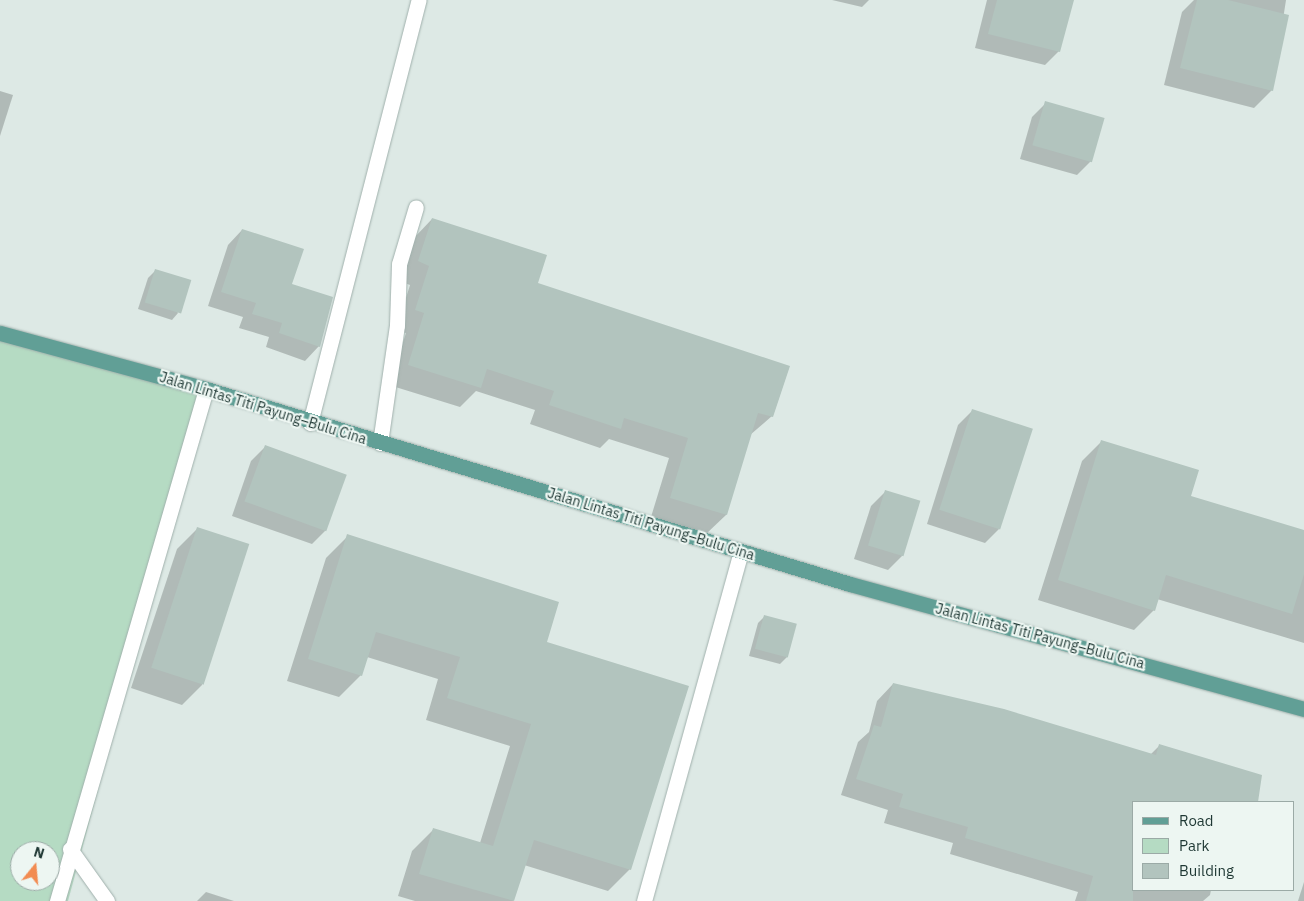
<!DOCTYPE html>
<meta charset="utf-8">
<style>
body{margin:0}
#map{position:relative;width:1304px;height:901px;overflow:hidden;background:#dde9e5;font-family:"IBM Plex Sans",sans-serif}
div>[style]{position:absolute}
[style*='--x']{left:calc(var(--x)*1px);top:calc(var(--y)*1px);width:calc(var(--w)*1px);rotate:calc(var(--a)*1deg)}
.green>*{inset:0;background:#b5dbc3}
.shadow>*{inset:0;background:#0003}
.building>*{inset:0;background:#b2c4be;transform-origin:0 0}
.roads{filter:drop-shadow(0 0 1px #a0b0ac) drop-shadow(0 0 1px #a0b0ac)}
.lane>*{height:15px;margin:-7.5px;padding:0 7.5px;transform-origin:7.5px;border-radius:7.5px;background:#fff}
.street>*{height:15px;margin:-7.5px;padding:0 7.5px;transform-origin:7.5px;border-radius:7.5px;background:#fff}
.primary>*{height:15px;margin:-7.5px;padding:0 7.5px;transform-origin:7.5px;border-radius:7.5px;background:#619f96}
span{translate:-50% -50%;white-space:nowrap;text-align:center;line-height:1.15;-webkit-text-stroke:4.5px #edf6f2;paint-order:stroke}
.street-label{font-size:14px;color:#1f3834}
.legend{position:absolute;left:1132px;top:801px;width:162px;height:90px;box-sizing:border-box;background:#edf6f2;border:1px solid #9baaa6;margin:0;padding:6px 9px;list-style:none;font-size:15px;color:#1f3834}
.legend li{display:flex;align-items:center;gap:10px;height:25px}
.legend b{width:25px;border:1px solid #9baaa6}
.north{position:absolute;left:10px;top:841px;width:50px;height:50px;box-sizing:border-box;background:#edf6f2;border:1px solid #9baaa6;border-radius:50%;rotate:17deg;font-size:14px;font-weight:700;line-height:20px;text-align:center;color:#1f3834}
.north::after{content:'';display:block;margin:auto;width:18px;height:22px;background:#f28b51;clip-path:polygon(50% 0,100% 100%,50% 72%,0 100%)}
</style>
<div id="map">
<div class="green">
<i style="clip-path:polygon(evenodd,0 333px,206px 389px,68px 901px,0 901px,0 333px,20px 851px,50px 851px,50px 881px,20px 881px,20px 851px)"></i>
</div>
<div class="shadow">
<i style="clip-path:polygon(832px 0,869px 0,862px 7px)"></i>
<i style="clip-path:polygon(987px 0,1073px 0,1059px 51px,1045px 65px,975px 48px)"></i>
<i style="clip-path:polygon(1194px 0,1286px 0,1272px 90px,1254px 108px,1164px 85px,1182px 12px)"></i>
<i style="clip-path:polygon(0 91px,13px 95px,0 136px)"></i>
<i style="clip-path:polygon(1046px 103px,1091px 161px,1077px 175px,1020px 159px,1032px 117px)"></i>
<i style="clip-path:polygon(432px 219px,536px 284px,772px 416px,750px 435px,726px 515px,706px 534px,651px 517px,669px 458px,609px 439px,600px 448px,530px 424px,535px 410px,476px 391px,460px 407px,389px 385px,406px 333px,396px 330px,410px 285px,399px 281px,413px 239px)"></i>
<i style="clip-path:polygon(242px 230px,291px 285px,319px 346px,305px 361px,266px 347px,269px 337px,239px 328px,243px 317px,208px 306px,228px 245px)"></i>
<i style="clip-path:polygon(155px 271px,178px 313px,172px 320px,138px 309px,148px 278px)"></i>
<i style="clip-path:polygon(972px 411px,999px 529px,985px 543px,927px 524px,958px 425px)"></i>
<i style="clip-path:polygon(1102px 441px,1190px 497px,1304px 532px,1304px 643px,1157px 599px,1154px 610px,1134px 630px,1038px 600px,1082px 461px)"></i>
<i style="clip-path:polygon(265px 447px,326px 530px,312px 544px,232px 516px,251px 461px)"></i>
<i style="clip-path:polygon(885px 492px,902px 556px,888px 570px,854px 559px,871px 506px)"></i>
<i style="clip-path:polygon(197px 529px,202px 685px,182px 705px,131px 688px,177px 549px)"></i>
<i style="clip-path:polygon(348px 536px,545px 643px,630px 869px,608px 891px,524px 865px,513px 901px,415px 901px,398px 896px,412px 851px,434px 829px,480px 843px,510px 746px,426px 720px,438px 679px,367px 657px,361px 675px,339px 697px,287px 681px,326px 558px)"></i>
<i style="clip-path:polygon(765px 616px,787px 657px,780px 664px,749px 656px,758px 623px)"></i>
<i style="clip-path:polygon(893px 684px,1150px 755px,1160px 745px,1247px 772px,1238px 802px,1133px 802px,1133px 890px,1211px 890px,1210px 895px,1203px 901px,1075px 901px,1078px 892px,950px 854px,953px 843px,884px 823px,888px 810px,841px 795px,858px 742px,869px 732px,877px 701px)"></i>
<i style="clip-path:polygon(1304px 882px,1304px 901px,1298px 901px)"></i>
<i style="clip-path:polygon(206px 892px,234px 901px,197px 901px)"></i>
</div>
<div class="building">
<i style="clip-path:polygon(997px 0,1074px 0,1060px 52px,988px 34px)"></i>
<i style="clip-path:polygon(1197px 0,1228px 0,1289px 15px,1273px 91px,1180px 68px)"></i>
<i style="left:1045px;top:101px;width:62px;height:46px;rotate:16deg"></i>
<i style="clip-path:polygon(432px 218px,547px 255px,538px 283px,790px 366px,773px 417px,758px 413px,727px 515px,670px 498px,688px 438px,624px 418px,621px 429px,549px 405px,554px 391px,487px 369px,481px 388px,408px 365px,424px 313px,415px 310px,429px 266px,418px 261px)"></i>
<i style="clip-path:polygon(242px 229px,304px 249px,292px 284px,333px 297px,320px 347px,279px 333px,282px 323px,252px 314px,256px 303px,221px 292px)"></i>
<i style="left:155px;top:269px;width:38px;height:35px;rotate:17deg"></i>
<i style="left:972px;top:409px;width:64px;height:106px;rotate:18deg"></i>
<i style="clip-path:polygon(1101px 440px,1199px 470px,1191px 496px,1304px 530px,1304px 574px,1292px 614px,1166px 575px,1155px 611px,1058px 580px)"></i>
<i style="left:265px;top:445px;width:87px;height:60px;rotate:20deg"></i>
<i style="left:885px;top:490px;width:37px;height:58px;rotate:17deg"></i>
<i style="left:197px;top:527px;width:55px;height:148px;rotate:18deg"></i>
<i style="clip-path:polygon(347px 534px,559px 602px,547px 642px,689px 686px,631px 870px,534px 840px,514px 901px,419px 874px,433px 828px,493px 846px,531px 724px,447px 698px,460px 657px,376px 632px,362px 676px,308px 659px)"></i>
<i style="left:764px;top:615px;width:34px;height:35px;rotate:15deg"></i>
<i style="clip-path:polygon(893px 683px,1004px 709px,1156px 755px,1159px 744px,1262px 775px,1258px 802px,1133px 802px,1133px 901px,1086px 901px,1093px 876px,965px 838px,968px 827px,899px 807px,903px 794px,856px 779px,874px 725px,881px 727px)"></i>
</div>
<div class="roads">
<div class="lane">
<i style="--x:644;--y:901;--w:363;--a:-74.5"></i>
</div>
<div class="street">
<i style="--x:310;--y:423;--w:437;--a:-75.6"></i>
<i style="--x:380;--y:443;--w:119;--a:-81.8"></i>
<i style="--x:397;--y:325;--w:61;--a:-88.1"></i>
<i style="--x:399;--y:264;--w:59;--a:-73.4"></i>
<i style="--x:70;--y:849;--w:64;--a:54.6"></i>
<i style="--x:57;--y:901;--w:533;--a:-73.77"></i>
</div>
<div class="primary">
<i style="--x:0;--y:333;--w:213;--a:15.2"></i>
<i style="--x:206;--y:389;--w:673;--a:16.85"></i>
<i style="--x:850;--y:584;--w:471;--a:15.4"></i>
</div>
</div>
<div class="street-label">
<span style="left:263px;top:408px;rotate:17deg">Jalan Lintas Titi Payung–Bulu Cina</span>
<span style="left:651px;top:524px;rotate:17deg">Jalan Lintas Titi Payung–Bulu Cina</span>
<span style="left:1040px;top:636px;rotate:15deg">Jalan Lintas Titi Payung–Bulu Cina</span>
</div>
<ul class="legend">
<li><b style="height:6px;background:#619f96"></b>Road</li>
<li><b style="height:14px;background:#b5dbc3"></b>Park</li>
<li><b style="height:14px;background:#b2c4be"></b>Building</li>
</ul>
<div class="north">N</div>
</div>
